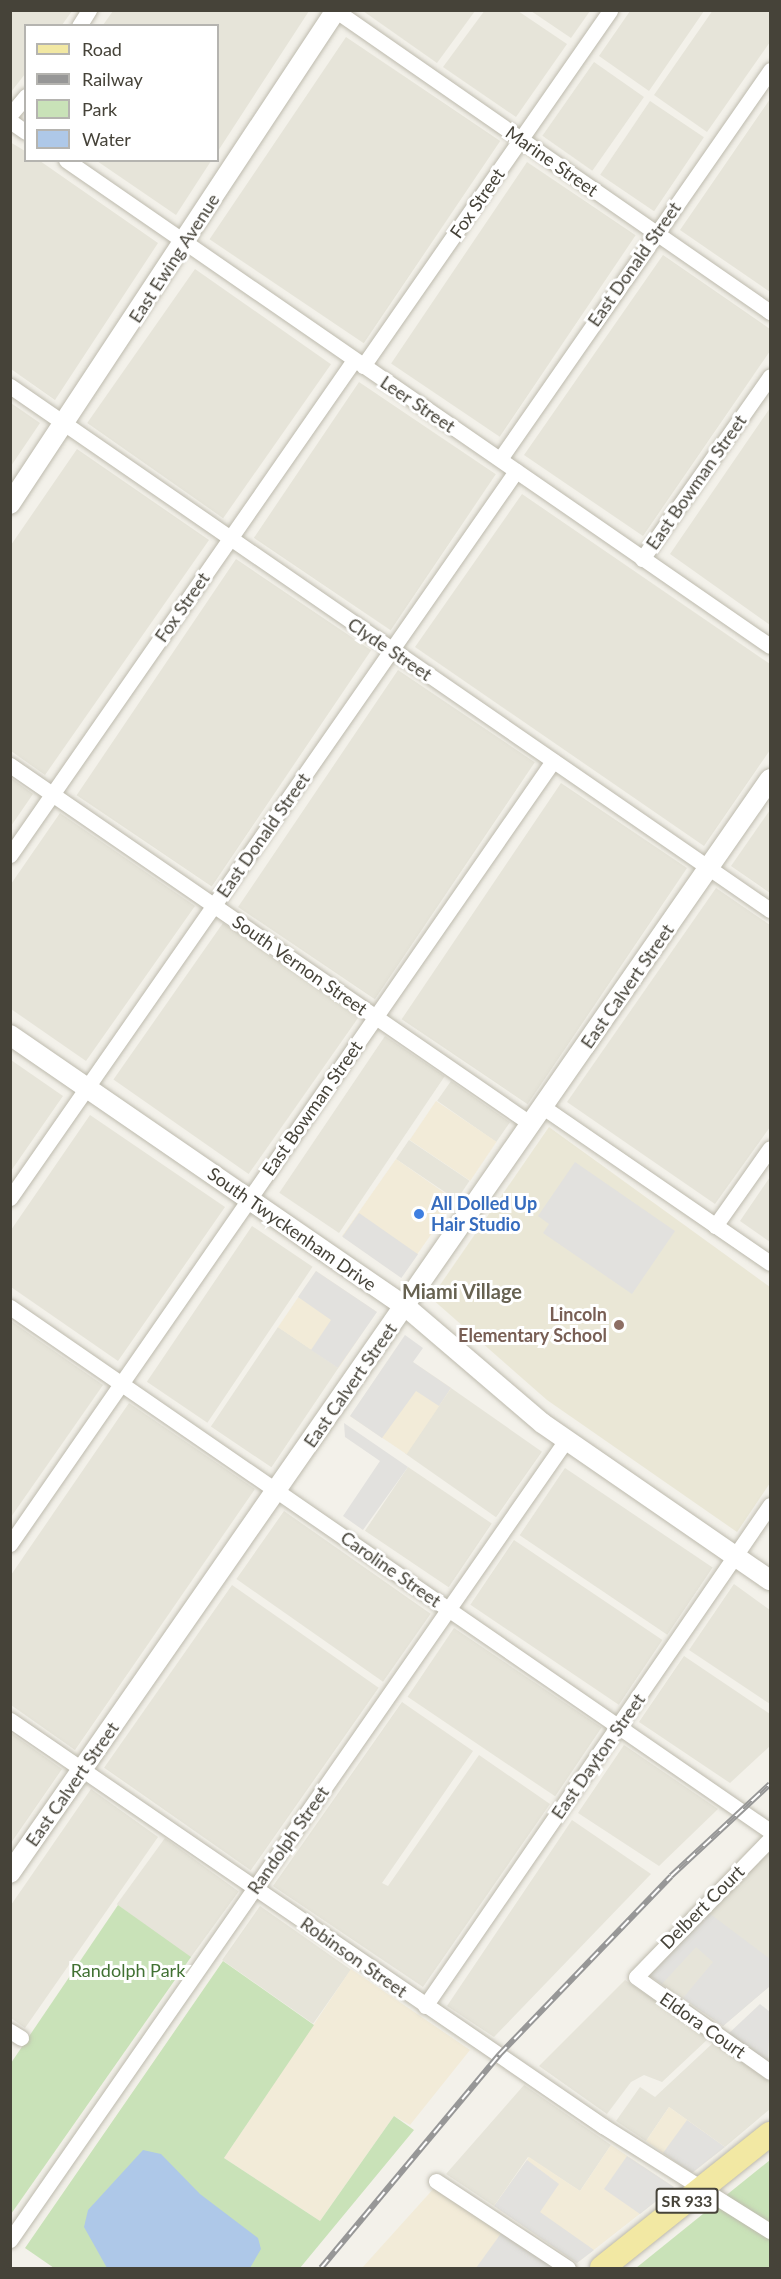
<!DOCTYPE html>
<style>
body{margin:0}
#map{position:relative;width:781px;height:2279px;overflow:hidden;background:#f3f1ea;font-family:Lato,sans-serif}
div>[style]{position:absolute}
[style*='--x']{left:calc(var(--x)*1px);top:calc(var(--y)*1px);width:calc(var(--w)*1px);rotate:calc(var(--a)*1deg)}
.residential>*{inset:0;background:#e6e4d9;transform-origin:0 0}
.commercial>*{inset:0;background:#f2ebd8;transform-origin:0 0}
.education>*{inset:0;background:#eae7d6}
.green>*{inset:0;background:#c9e2b8}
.parking>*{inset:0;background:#e2e1de;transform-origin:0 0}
.water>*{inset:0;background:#aec8e8}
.roads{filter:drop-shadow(0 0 2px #bdbaad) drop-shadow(0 0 2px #bdbaad)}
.minor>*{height:15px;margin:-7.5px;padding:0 7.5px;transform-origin:7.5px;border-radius:7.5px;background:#fff}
.tertiary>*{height:20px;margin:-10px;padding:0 10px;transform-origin:10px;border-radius:10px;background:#fff}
.primary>*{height:24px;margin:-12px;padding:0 12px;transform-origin:12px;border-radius:12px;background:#f2e8a3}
.rail>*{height:6px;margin-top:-3px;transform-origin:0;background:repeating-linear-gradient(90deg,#fff 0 11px,#979797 0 22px);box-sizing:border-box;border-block:2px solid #979797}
.dots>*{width:16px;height:16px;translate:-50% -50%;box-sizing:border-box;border:3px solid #fff;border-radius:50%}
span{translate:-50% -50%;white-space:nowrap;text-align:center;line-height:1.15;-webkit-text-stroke:6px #fff;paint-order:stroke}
.shield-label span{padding:2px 4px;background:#fff;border:2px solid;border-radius:4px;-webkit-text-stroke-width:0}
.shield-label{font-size:16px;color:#464339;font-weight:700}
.street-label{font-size:18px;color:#464339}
.shop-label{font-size:18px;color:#366cbe;font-weight:700}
.left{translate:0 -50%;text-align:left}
.education-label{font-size:18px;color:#785e54;font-weight:700}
.right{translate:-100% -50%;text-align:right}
.park-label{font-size:18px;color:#417133}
.neighbourhood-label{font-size:20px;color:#676251;font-weight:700}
.frame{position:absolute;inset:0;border:12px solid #464339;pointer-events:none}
.legend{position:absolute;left:24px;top:24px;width:195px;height:138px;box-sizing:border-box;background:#fff;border:2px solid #b5b4b0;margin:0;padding:8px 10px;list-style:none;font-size:18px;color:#464339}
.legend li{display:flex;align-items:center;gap:12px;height:30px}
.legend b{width:30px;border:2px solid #b5b4b0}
</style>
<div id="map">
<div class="residential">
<i style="clip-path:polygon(11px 10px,72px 11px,62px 25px,26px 26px,25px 74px,11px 92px)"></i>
<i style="clip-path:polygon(485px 10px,518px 11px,567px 44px,516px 117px,443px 67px)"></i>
<i style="clip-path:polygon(713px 10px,770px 11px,770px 42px,707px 132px,654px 95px)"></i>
<i style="clip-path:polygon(113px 11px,308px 10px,309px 11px,218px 151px,218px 26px,103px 25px)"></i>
<i style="clip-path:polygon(363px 11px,363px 10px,475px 11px,437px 63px)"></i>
<i style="clip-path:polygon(531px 11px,590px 10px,590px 11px,571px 38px)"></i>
<i style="clip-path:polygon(630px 11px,704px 11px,649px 91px,599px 56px)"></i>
<i style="left:346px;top:37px;width:186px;height:244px;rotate:34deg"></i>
<i style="left:594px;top:62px;width:61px;height:90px;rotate:35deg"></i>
<i style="clip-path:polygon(770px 99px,770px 292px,680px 230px)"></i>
<i style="left:650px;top:101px;width:65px;height:89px;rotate:34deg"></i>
<i style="clip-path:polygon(10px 142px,25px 151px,26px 160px,40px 161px,158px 243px,55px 400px,11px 369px)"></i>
<i style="clip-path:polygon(97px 161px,211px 161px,176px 215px)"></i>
<i style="left:527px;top:162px;width:131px;height:243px;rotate:34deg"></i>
<i style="clip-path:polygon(663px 255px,770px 329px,770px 351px,643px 536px,524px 455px)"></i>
<i style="left:195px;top:269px;width:166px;height:188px;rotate:35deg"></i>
<i style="left:359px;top:382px;width:165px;height:188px;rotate:34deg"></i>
<i style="clip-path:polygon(11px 403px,40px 423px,11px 466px)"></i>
<i style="clip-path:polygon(770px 408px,770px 625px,670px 554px)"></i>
<i style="clip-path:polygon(77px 449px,209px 540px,45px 775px,11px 751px,11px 545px)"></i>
<i style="clip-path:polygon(522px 494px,770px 664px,770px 750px,704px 846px,415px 647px)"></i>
<i style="left:236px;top:559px;width:163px;height:285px;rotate:34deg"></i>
<i style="left:398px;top:670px;width:165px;height:286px;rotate:34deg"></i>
<i style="clip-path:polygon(11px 778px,33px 794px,11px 826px)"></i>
<i style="left:561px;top:783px;width:152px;height:285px;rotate:34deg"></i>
<i style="clip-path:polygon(770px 810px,770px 893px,731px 866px)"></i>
<i style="clip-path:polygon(60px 813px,195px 906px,86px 1061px,11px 1009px,11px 884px)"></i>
<i style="clip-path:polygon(716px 888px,770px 925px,770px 1127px,715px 1204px,567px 1102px)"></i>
<i style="left:223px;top:923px;width:165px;height:191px;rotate:35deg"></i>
<i style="left:385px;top:1036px;width:72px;height:189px;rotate:34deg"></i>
<i style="clip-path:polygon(11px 1060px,63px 1096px,11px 1171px)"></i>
<i style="left:451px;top:1081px;width:72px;height:24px;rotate:35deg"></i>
<i style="clip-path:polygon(90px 1115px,225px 1207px,118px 1361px,11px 1287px,11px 1230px)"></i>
<i style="left:409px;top:1140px;width:73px;height:23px;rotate:34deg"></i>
<i style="clip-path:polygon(770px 1177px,770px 1242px,740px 1221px)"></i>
<i style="left:252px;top:1226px;width:73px;height:188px;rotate:34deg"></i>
<i style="clip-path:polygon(11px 1321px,103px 1385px,11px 1517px)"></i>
<i style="left:278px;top:1327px;width:73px;height:120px;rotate:34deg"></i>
<i style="left:451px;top:1388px;width:111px;height:80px;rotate:35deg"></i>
<i style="clip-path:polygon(129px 1403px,255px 1489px,75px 1750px,11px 1705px,11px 1575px)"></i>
<i style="left:408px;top:1467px;width:101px;height:77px;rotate:34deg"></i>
<i style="left:565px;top:1468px;width:178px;height:81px;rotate:34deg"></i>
<i style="left:284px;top:1511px;width:179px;height:83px;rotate:35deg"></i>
<i style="left:514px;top:1540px;width:179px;height:78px;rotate:34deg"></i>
<i style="clip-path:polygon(734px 1584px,770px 1610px,770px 1704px,689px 1650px)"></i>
<i style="left:232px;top:1585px;width:179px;height:223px;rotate:35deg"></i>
<i style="left:454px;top:1628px;width:178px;height:83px;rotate:34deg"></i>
<i style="clip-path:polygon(684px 1656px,770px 1714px,770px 1746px,730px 1783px,639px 1722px)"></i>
<i style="clip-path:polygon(402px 1702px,473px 1751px,382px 1883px,388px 1886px,479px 1755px,550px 1804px,423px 1987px,273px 1886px)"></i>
<i style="clip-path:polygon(11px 1733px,62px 1769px,11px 1843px)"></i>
<i style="clip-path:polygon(624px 1745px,718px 1809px,659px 1866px,578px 1813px)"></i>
<i style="clip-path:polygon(91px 1789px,158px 1837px,25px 2028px,11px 2018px,11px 1905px)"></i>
<i style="clip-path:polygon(572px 1820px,651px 1874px,494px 2037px,447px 2006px)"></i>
<i style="left:165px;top:1838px;width:91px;height:82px;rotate:36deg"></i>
<i style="clip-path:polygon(770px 1851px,770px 1986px,723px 2026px,647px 1974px)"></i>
<i style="left:260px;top:1906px;width:111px;height:66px;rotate:35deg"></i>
<i style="clip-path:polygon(625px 1980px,709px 2038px,662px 2082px,644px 2075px,631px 2082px,607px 2114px,539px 2066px)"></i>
<i style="clip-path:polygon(714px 2042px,770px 2082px,770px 2109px,725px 2147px,669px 2107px,646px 2141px,616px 2121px,640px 2087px,655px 2097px)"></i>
<i style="clip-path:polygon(524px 2085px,611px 2145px,580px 2191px,528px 2157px,494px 2206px,446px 2174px)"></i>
</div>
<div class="commercial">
<i style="left:436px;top:1101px;width:73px;height:47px;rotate:34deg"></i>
<i style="left:396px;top:1159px;width:72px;height:94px;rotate:35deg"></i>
<i style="left:316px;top:1271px;width:73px;height:68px;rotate:34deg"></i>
<i style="left:395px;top:1350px;width:68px;height:80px;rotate:34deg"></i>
<i style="clip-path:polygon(351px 1969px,470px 2050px,410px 2125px,394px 2116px,320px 2221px,224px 2158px)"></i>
<i style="clip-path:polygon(669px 2107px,725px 2147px,692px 2173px,646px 2141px)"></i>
<i style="clip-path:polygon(611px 2145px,674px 2187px,577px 2263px,494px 2206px,529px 2157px,580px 2191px)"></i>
<i style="clip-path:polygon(435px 2187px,557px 2268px,362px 2268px)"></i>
</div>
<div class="education">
<i style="clip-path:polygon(549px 1127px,770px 1287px,770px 1483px,737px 1532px,547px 1400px,431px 1298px)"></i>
</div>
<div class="green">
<i style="clip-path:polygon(118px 1905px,191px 1957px,11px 2214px,11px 2063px)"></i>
<i style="clip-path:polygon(223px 1961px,314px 2025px,224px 2158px,320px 2221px,394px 2116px,414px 2130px,300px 2268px,54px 2268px,25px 2248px)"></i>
<i style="clip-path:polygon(770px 2160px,770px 2268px,636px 2268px)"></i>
</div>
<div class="parking">
<i style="clip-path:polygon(575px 1162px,675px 1231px,632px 1294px,543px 1233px,549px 1224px,538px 1216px)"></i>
<i style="left:359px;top:1213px;width:72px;height:29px;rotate:35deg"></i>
<i style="clip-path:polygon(316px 1271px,377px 1312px,338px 1368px,311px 1350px,331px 1320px,298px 1297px)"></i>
<i style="clip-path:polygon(405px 1335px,423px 1348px,413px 1362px,451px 1388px,439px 1406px,416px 1391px,382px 1438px,350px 1416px)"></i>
<i style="clip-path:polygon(344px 1423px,408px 1467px,363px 1530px,343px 1516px,380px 1461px,345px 1437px)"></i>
<i style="clip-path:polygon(709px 1913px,770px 1959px,770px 1986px,723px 2026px,683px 1998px,713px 1962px,696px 1947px,662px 1984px,647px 1974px)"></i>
<i style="clip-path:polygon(760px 2004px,770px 2012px,768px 2064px,727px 2035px)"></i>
<i style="clip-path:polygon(687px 2120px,725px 2147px,692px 2173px,663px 2153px)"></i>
<i style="clip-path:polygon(627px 2156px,674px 2187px,640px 2214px,604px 2189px)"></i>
<i style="clip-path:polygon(527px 2160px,559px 2184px,540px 2212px,594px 2250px,577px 2263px,494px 2206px)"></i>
<i style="clip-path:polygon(502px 2232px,557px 2268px,476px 2268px)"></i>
</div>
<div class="water">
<i style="clip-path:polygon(143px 2150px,161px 2154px,200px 2194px,258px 2238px,261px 2249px,250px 2268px,107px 2268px,84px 2227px,88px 2210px)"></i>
</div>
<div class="roads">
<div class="minor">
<i style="--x:335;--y:10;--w:530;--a:34.77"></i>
<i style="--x:79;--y:26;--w:19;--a:-58"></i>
<i style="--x:10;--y:115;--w:25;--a:-50"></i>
<i style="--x:10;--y:121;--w:19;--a:35"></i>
<i style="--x:66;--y:160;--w:855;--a:34.62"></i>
<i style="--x:363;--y:366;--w:433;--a:-55.2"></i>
<i style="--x:10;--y:386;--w:923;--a:34.59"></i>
<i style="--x:500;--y:459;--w:474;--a:-55.2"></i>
<i style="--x:642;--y:559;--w:223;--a:-55"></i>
<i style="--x:10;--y:765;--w:633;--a:34.57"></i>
<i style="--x:10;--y:855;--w:603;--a:-55.2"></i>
<i style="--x:543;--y:1107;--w:275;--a:34.5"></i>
<i style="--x:10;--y:1198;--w:886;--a:-55.16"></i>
<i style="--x:715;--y:1226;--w:95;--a:-54.8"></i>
<i style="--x:10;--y:1307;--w:923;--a:34.59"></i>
<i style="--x:10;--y:1544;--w:953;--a:-55.26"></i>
<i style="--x:10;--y:1720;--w:719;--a:34.4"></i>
<i style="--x:603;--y:2126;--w:197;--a:32.2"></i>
<i style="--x:770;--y:1839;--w:192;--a:134.2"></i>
<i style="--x:636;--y:1977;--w:164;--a:35.3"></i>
<i style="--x:425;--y:2006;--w:608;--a:-55.45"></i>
<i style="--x:10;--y:2031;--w:13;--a:32"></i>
<i style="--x:436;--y:2181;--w:158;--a:33.4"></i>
<i style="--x:10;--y:2240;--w:974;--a:-55.2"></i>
</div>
<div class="tertiary">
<i style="--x:10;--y:504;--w:592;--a:-56.58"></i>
<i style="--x:10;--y:1035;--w:479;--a:34.5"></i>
<i style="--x:405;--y:1306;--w:180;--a:40.5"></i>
<i style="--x:542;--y:1423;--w:277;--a:34.6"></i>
<i style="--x:10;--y:1873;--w:1332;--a:-55.21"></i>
</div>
<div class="primary">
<i style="--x:602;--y:2268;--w:215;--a:-38.6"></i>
</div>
</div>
<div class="rail">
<i style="--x:321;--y:2268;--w:278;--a:-50.1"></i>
<i style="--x:499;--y:2055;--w:248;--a:-46.1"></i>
<i style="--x:671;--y:1876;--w:135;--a:-42.9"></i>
</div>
<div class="dots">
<i style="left:419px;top:1214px;background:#3f7fe0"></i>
<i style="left:619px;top:1325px;background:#8d6e63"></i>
</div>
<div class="shield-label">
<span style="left:687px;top:2201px">SR 933</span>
</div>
<div class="street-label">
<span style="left:552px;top:161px;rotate:35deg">Marine Street</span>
<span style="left:477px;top:203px;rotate:-55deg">Fox Street</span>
<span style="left:174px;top:258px;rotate:-57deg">East Ewing Avenue</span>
<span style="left:634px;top:264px;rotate:-55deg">East Donald Street</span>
<span style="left:418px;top:404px;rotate:34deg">Leer Street</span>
<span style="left:696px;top:482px;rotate:-55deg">East Bowman Street</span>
<span style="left:182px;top:607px;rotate:-55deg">Fox Street</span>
<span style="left:390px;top:649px;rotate:34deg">Clyde Street</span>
<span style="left:263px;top:835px;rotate:-55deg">East Donald Street</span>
<span style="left:300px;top:965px;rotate:35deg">South Vernon Street</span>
<span style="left:627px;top:986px;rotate:-55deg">East Calvert Street</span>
<span style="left:312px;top:1108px;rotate:-55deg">East Bowman Street</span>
<span style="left:292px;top:1229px;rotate:35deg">South Twyckenham Drive</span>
<span style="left:350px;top:1385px;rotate:-55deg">East Calvert Street</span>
<span style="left:391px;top:1569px;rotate:35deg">Caroline Street</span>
<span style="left:598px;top:1756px;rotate:-55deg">East Dayton Street</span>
<span style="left:72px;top:1784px;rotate:-55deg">East Calvert Street</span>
<span style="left:288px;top:1840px;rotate:-55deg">Randolph Street</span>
<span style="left:702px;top:1907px;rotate:-45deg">Delbert Court</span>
<span style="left:354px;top:1957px;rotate:35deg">Robinson Street</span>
<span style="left:703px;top:2025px;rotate:35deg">Eldora Court</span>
</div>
<div class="shop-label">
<span class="left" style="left:431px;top:1214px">All Dolled Up<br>Hair Studio</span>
</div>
<div class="education-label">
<span class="right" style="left:607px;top:1325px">Lincoln<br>Elementary School</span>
</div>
<div class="park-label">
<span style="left:128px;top:1970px">Randolph Park</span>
</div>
<div class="neighbourhood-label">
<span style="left:462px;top:1291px">Miami Village</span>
</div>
<div class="frame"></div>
<ul class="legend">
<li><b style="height:8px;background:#f2e8a3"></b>Road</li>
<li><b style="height:8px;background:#979797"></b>Railway</li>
<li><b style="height:16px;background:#c9e2b8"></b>Park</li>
<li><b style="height:16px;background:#aec8e8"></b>Water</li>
</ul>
</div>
